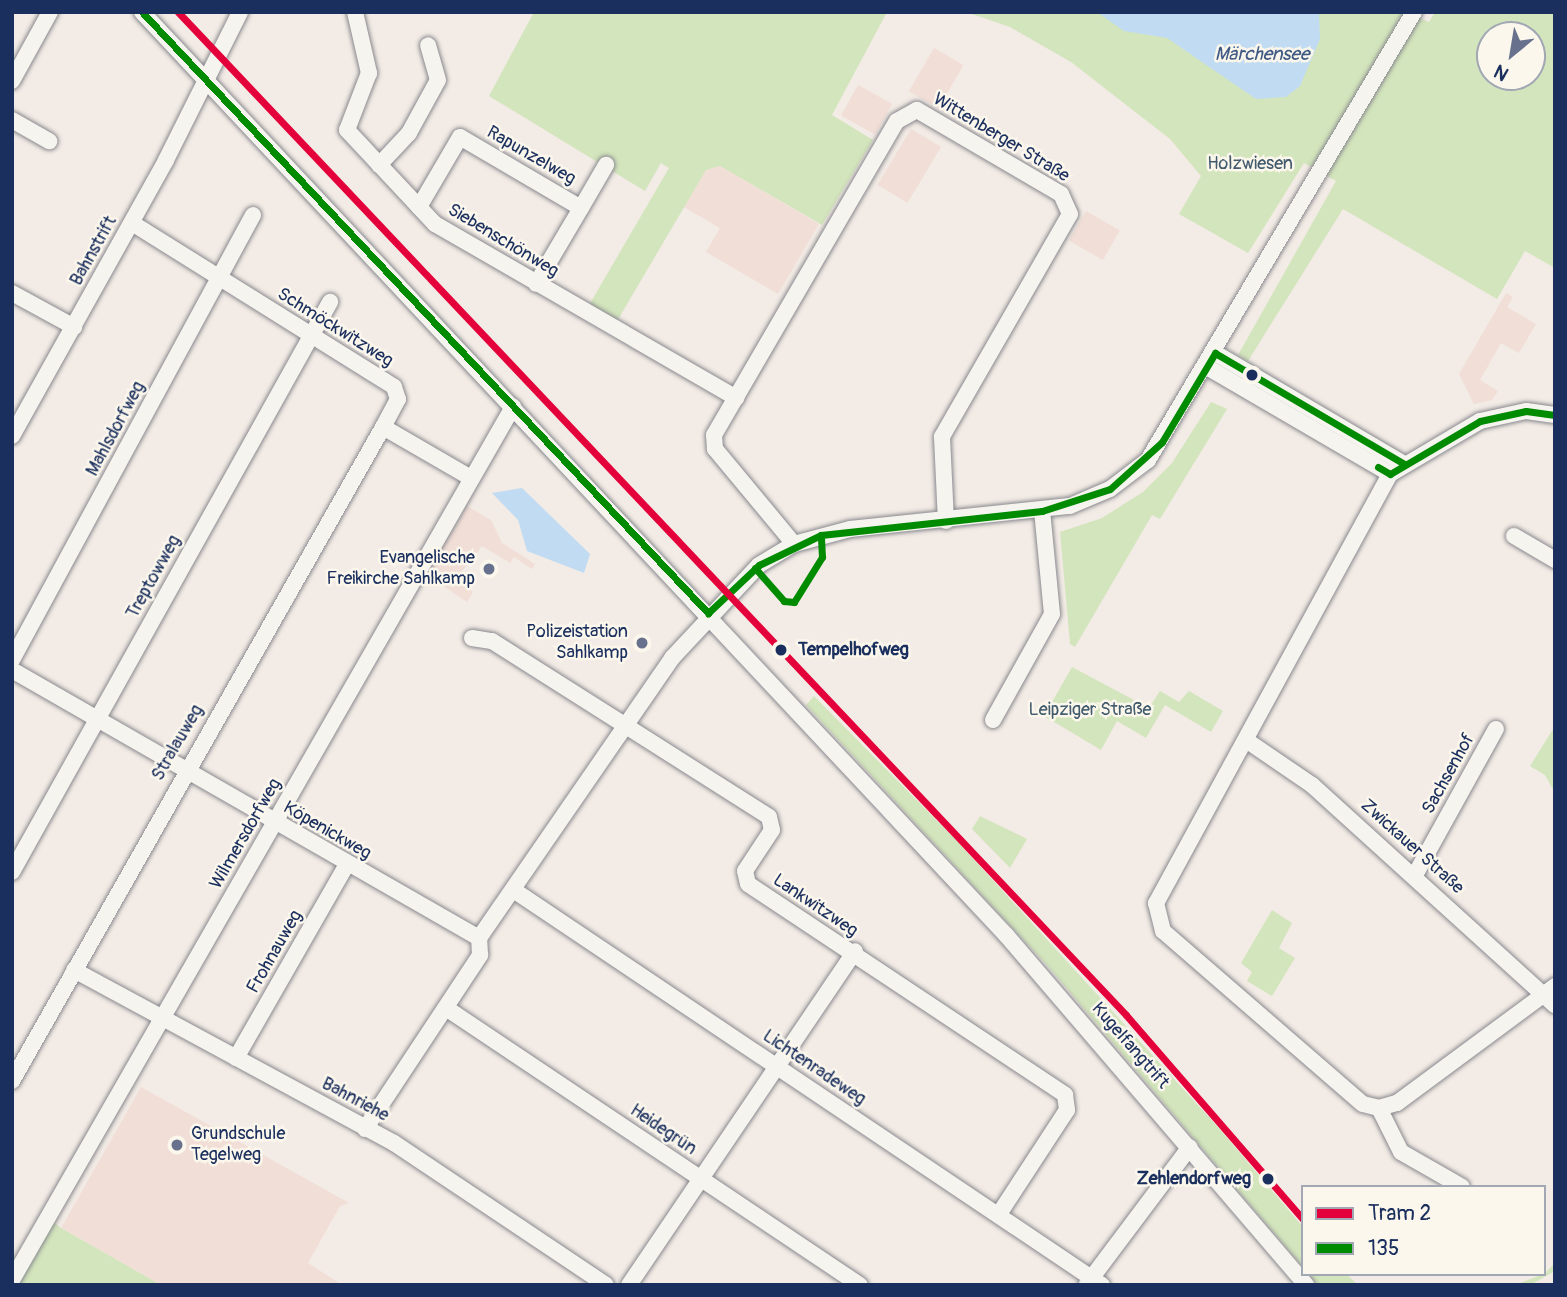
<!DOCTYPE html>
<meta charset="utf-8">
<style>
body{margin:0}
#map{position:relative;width:1567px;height:1297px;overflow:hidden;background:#f3ebe5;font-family:Pangolin,sans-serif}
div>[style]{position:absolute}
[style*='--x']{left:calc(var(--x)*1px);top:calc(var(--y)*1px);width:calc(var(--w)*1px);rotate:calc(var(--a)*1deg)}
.built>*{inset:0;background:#f1ded7;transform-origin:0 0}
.green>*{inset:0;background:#d3e5bc}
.water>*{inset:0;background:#c1dcf2}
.roads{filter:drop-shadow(0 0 2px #88898f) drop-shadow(0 0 2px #88898f)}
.minor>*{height:16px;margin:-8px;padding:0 8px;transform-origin:8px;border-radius:8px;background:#f6f4ef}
.bus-1>*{height:7px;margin:-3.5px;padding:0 3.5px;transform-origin:3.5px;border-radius:3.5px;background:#008b00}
.tram-1>*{height:7px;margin:-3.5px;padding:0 3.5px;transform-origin:3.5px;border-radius:3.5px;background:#e4003a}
.dots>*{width:19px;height:19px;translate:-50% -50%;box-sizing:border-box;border:4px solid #fbf7ec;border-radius:50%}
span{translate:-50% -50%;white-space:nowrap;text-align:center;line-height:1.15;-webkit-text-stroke:5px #fbf7ec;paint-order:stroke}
.street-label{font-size:18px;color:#1b2f5e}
.park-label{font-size:18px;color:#425b6d}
.poi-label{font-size:18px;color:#1b2f5e}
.right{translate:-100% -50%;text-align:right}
.left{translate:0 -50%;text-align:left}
.stop-label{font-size:18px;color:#1b2f5e;font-weight:700}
.water-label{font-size:19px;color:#3f5984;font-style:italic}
.frame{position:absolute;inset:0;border:14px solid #1b2f5e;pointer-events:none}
.legend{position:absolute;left:1301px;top:1185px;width:245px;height:91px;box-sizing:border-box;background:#fbf7ec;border:2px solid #a1a7b3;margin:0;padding:9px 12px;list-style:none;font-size:21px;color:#1b2f5e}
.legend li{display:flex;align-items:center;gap:14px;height:35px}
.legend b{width:35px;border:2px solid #a1a7b3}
.north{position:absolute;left:1476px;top:21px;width:70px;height:70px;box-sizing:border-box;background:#fbf7ec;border:2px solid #a1a7b3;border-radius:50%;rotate:210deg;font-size:19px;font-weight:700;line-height:28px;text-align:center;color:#1b2f5e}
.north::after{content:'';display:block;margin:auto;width:24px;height:32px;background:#67718d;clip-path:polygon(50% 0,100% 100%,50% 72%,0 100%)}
</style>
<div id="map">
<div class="built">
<i style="left:934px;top:48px;width:34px;height:50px;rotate:30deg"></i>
<i style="left:858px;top:85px;width:39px;height:35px;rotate:29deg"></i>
<i style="left:911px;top:129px;width:35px;height:65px;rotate:31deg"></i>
<i style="clip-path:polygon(720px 166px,819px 224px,778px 294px,706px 252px,720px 228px,684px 207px,706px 170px)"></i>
<i style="left:1086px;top:211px;width:39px;height:34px;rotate:30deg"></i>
<i style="clip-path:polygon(1506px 293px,1513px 297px,1507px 307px,1536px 324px,1519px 353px,1501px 343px,1480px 380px,1498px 391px,1492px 400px,1474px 404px,1459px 374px)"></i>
<i style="clip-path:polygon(467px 506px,491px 520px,502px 543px,535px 564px,532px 569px,514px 557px,510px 563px,482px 546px,456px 579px,473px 592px,467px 602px,426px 574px)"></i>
<i style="clip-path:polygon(141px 1087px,349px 1203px,340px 1206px,308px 1263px,342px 1285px,161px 1285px,61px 1228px)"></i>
</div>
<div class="green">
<i style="clip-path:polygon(534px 12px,887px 12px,832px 115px,873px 140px,822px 225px,720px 166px,706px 170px,613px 328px,585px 312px,669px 168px,661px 163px,645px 191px,489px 96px)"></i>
<i style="clip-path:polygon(evenodd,966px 12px,1407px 12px,1429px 22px,1435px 12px,1555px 12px,1555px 268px,1525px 251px,1497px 299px,1343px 209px,1248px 361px,1238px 355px,1336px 181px,1304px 163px,1248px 253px,1179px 214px,1201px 176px,1170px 139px,1071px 62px,1010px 27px,966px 12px,1490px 35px,1532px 35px,1532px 77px,1490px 77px,1490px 35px)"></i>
<i style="clip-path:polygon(1211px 402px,1227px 409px,1160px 519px,1152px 515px,1075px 647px,1070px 644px,1060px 532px,1102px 518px,1143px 492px,1172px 463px)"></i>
<i style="clip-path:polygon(1072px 667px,1149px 708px,1160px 691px,1179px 702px,1189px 691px,1223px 711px,1211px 732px,1165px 705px,1146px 738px,1117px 721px,1101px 750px,1044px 716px)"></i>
<i style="clip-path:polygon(814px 696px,959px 843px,1217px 1126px,1303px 1227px,1303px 1267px,1046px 964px,806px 705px)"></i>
<i style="clip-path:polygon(1555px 726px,1555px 793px,1545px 775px,1530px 766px)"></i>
<i style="clip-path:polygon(980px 816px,1027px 839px,1010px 868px,972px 829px)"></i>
<i style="clip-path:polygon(1272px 910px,1292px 923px,1279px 948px,1295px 958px,1272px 996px,1247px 981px,1252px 972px,1241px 963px)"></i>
<i style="clip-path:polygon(51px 1220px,61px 1228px,161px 1285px,15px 1285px)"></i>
<i style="clip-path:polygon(1555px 1263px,1555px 1271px,1530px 1285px,1515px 1285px,1544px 1274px)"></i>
<i style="clip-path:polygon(1309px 1274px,1346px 1274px,1358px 1285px,1317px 1285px)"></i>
</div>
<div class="water">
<i style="clip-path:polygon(1097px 12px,1319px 12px,1320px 39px,1300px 86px,1286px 97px,1256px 99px,1167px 38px,1124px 31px)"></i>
<i style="clip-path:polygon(522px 488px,590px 554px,584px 573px,527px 551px,518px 520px,492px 493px)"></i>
</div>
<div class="roads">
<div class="minor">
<i style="--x:142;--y:12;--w:1266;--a:46.89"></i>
<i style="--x:1007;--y:936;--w:460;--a:49.4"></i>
<i style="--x:355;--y:12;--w:63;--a:77.1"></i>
<i style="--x:369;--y:73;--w:61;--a:111.1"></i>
<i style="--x:347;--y:130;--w:129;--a:46.9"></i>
<i style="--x:435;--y:224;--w:348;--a:30"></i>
<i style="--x:12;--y:81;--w:79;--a:-61.2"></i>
<i style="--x:12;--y:120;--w:43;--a:29.6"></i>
<i style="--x:379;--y:165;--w:44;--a:-46.8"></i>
<i style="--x:409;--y:133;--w:60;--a:-61.3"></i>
<i style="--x:438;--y:80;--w:36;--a:-106"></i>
<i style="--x:419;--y:207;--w:81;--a:-59.6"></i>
<i style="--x:460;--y:137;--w:140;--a:30.4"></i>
<i style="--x:581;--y:208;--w:88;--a:120.6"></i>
<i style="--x:581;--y:208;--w:50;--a:-59.8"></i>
<i style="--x:132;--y:223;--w:309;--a:32"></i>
<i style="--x:394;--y:387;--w:13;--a:72"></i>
<i style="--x:398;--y:399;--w:32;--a:118"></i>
<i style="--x:383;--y:427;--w:102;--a:30.1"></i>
<i style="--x:12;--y:293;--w:71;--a:28.7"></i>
<i style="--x:1215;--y:353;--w:219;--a:30.4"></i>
<i style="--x:1207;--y:367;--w:212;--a:30.3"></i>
<i style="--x:1555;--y:415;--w:29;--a:-172"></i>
<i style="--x:1526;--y:411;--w:47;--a:167.7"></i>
<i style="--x:1480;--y:421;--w:104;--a:149.5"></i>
<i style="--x:1390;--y:474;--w:489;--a:118.6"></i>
<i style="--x:1156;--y:903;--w:29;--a:76"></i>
<i style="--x:1163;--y:931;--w:264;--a:40.9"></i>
<i style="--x:1363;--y:1104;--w:16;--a:14"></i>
<i style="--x:1379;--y:1108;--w:19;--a:-16"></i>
<i style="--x:1397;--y:1103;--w:197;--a:-36.5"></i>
<i style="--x:12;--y:436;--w:316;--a:-60.8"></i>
<i style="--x:166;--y:160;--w:165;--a:-63.4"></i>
<i style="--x:1514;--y:536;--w:48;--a:30.3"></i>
<i style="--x:794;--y:544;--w:124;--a:-129.7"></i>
<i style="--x:715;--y:449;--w:14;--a:-94"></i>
<i style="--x:714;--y:435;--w:363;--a:-59.8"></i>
<i style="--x:897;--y:121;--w:23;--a:-29"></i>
<i style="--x:917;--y:110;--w:167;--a:30.3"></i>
<i style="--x:1061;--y:194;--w:22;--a:66"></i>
<i style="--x:1070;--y:214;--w:257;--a:119.9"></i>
<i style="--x:942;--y:437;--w:84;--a:87.3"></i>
<i style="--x:472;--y:638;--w:20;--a:9"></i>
<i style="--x:492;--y:641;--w:328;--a:32.4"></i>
<i style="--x:769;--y:817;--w:13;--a:77"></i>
<i style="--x:772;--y:830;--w:49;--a:123.4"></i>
<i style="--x:745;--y:871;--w:13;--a:77"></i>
<i style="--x:748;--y:884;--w:381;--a:33.6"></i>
<i style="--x:1065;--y:1095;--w:15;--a:82"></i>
<i style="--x:1067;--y:1110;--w:124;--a:123.2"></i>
<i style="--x:12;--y:660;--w:506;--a:-61.56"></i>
<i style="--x:12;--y:670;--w:538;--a:29.85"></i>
<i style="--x:993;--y:720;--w:121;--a:-60.9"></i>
<i style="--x:1052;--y:614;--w:103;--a:-95.5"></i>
<i style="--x:1246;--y:740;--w:80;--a:34.3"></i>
<i style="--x:1312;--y:785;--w:328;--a:42.2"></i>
<i style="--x:12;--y:872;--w:653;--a:-60.84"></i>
<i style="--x:1415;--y:875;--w:167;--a:-61"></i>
<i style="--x:515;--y:891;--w:707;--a:33.87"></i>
<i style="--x:479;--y:938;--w:340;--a:-55.4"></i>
<i style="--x:672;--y:658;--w:127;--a:-46.9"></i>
<i style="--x:759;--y:565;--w:41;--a:-31"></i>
<i style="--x:794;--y:544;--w:58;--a:-15"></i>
<i style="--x:850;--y:529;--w:221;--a:-6"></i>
<i style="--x:1070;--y:506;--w:43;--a:-23"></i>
<i style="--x:1110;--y:489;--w:48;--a:-37.3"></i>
<i style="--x:1148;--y:460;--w:521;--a:-59.3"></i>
<i style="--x:74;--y:970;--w:364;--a:28.4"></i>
<i style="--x:394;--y:1143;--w:255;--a:33.8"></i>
<i style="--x:446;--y:1008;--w:498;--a:33.8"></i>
<i style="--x:236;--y:1058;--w:224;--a:-60.2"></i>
<i style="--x:12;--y:1081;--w:752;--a:-60.43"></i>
<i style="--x:1379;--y:1108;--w:49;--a:63.4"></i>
<i style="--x:1401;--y:1152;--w:70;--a:29.8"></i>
<i style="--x:365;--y:1129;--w:209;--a:-56.5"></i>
<i style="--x:480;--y:955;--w:17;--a:-93"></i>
<i style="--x:12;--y:1280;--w:1007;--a:-60.15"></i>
<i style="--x:1087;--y:1284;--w:171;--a:-53.1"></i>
<i style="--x:629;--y:1285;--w:403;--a:-55.9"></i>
</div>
</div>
<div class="bus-1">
<i style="--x:142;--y:12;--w:826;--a:46.72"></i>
<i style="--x:1378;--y:467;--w:14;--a:30"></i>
<i style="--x:1390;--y:474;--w:104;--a:-30.5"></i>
<i style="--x:1480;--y:421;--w:47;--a:-12.3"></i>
<i style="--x:1526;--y:411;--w:29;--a:8"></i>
<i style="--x:755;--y:568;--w:44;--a:48.7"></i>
<i style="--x:784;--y:601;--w:10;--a:6"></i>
<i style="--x:794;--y:602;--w:53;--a:-58.1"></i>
<i style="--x:822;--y:557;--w:22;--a:-93"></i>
<i style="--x:708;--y:613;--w:70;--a:-43.3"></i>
<i style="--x:759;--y:565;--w:69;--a:-25.8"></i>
<i style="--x:821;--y:535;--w:222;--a:-6.2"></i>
<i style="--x:1042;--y:511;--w:71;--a:-17.9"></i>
<i style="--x:1110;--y:489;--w:70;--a:-42.1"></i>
<i style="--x:1162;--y:442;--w:104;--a:-59.2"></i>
<i style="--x:1215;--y:353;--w:219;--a:30.4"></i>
</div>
<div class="tram-1">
<i style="--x:178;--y:12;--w:1380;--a:46.61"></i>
<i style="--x:1126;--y:1015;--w:270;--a:49.1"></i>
</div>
<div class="dots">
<i style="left:1252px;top:375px;background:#1b2f5e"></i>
<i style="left:489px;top:569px;background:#67718d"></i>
<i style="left:642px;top:643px;background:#67718d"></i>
<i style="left:781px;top:650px;background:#1b2f5e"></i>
<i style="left:177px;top:1145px;background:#67718d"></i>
<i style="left:1268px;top:1179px;background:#1b2f5e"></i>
</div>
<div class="street-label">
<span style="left:1001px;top:138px;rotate:31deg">Wittenberger Straße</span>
<span style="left:531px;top:156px;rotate:30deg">Rapunzelweg</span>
<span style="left:503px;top:241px;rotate:31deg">Siebenschönweg</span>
<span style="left:94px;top:251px;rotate:-61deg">Bahnstrift</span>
<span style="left:335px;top:328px;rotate:32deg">Schmöckwitzweg</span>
<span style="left:116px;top:429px;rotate:-62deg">Mahlsdorfweg</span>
<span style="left:154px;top:577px;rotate:-61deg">Treptowweg</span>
<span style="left:178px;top:743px;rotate:-60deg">Stralauweg</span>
<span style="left:1449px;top:774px;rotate:-61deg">Sachsenhof</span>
<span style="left:327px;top:831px;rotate:30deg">Köpenickweg</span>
<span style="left:246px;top:834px;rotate:-60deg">Wilmersdorfweg</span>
<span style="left:1412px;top:847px;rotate:42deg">Zwickauer Straße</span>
<span style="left:815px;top:906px;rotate:34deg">Lankwitzweg</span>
<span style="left:275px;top:952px;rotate:-60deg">Frohnauweg</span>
<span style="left:1130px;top:1046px;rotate:49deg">Kugelfangtrift</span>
<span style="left:814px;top:1068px;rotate:34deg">Lichtenradeweg</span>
<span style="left:355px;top:1100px;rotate:28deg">Bahnriehe</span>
<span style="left:663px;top:1130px;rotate:34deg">Heidegrün</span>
</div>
<div class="park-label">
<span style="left:1250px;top:164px">Holzwiesen</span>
<span style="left:1090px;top:710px">Leipziger Straße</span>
</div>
<div class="poi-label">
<span class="right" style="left:475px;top:569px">Evangelische<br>Freikirche Sahlkamp</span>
<span class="right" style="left:628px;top:643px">Polizeistation<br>Sahlkamp</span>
<span class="left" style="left:191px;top:1145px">Grundschule<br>Tegelweg</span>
</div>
<div class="stop-label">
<span class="left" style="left:798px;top:650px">Tempelhofweg</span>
<span class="right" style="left:1251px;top:1179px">Zehlendorfweg</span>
</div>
<div class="water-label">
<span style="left:1262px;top:55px">Märchensee</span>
</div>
<div class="frame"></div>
<ul class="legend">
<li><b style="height:9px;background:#e4003a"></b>Tram 2</li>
<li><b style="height:9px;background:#008b00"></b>135</li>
</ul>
<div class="north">N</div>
</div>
